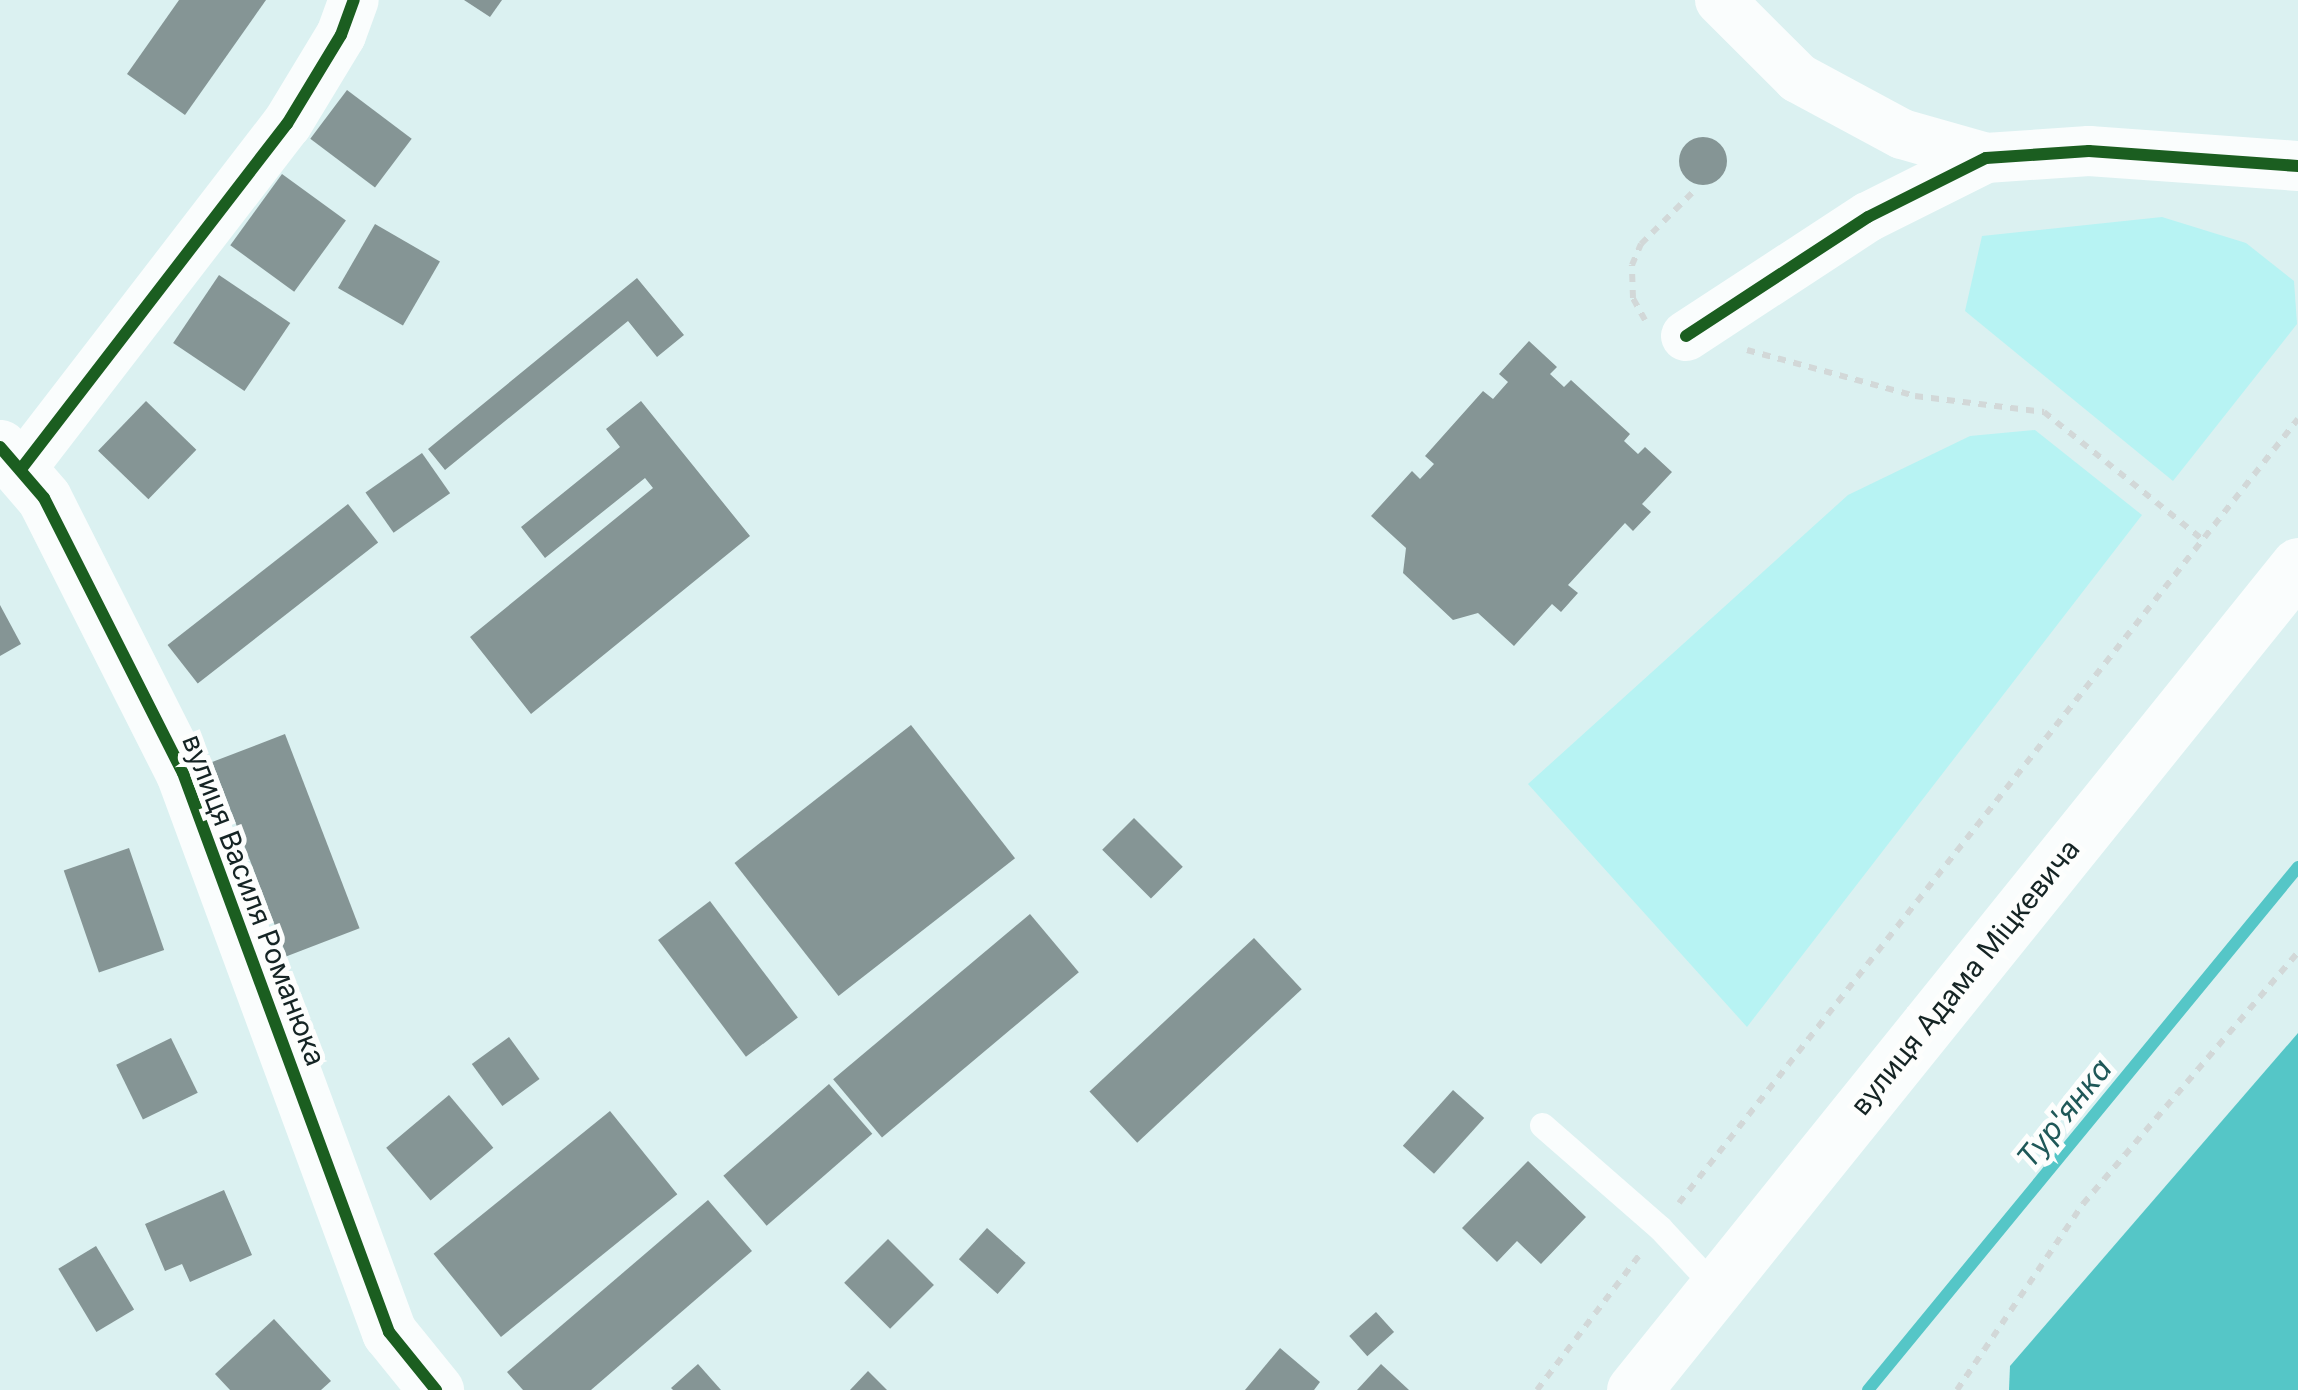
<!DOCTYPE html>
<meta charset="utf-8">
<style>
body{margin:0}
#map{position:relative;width:2298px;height:1390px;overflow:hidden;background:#dbf1f1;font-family:Inter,sans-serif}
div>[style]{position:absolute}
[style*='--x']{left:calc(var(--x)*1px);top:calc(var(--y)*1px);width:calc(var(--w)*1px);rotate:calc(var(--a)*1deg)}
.green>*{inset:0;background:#b7f3f3}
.water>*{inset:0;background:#55c6c7}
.stream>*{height:12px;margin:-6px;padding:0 6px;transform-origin:6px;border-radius:6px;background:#55c6c7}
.building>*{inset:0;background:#859595;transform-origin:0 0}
.round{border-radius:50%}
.path>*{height:6px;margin-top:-3px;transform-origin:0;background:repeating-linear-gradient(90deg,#d2d8d8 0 8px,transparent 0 16px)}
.service>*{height:25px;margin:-12.5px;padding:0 12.5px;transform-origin:12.5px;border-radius:12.5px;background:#fafdfd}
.minor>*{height:50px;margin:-25px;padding:0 25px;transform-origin:25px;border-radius:25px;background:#fafdfd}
.tertiary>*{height:55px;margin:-27.5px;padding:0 27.5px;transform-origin:27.5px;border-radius:27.5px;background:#fafdfd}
.primary>*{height:55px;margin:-27.5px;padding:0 27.5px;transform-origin:27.5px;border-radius:27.5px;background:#fafdfd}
.cycleway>*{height:12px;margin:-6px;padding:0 6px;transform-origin:6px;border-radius:6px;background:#1b5e20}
span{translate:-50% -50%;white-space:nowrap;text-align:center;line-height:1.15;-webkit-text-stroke:10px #fdfefd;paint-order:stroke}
.street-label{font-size:28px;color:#152424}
.water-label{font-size:30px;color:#1f5858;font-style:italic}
</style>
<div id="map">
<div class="green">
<i style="clip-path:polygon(2162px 217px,2246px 243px,2294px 281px,2297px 324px,2173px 481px,1965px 311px,1982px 236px)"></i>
<i style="clip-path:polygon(2035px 430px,2142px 515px,1747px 1027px,1528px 784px,1848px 495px,1970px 436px)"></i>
</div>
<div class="water">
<i style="clip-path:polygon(2298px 1033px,2298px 1390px,2009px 1390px,2010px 1366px)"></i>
</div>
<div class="stream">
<i style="--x:1868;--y:1390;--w:677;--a:-50.57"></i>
</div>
<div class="building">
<i style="clip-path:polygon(179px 0,266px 0,185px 115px,127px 74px)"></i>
<i style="clip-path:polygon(464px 0,502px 0,490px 17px)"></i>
<i style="left:347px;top:90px;width:81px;height:61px;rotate:37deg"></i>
<i class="round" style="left:1679px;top:137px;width:48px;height:48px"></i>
<i style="left:282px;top:174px;width:79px;height:88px;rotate:36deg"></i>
<i style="left:375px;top:224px;width:75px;height:74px;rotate:30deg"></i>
<i style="left:219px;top:275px;width:86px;height:82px;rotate:34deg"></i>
<i style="clip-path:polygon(637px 278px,684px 335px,657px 357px,628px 321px,445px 470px,428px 449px)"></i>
<i style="clip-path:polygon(1529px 341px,1557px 367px,1550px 374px,1564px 387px,1571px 380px,1630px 434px,1624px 441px,1638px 454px,1645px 447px,1672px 472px,1642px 504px,1651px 512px,1633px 531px,1625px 523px,1568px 585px,1578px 593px,1561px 612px,1552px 604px,1514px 646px,1478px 613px,1453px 620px,1403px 573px,1406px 548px,1371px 516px,1412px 471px,1420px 479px,1434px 464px,1425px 456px,1483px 391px,1493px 399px,1508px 382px,1499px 374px)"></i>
<i style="left:146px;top:401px;width:70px;height:69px;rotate:44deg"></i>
<i style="clip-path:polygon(641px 401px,750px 536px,531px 714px,470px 637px,653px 488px,645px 478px,545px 558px,521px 527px,620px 447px,606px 429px)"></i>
<i style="left:422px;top:453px;width:49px;height:69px;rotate:55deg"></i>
<i style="left:348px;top:504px;width:49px;height:229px;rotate:52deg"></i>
<i style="clip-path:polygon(0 605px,21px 644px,0 656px)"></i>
<i style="left:911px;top:725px;width:169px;height:224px;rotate:52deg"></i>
<i style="left:285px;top:734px;width:208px;height:78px;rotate:69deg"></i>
<i style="left:1134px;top:818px;width:69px;height:45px;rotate:45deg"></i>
<i style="left:129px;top:848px;width:108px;height:69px;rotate:71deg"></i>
<i style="left:710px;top:901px;width:146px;height:65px;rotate:53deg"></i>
<i style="left:1030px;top:914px;width:76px;height:257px;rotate:50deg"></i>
<i style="left:1254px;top:938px;width:70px;height:225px;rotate:47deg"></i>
<i style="left:509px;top:1037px;width:52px;height:46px;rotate:54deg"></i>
<i style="left:171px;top:1038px;width:61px;height:61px;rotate:64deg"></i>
<i style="left:829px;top:1084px;width:66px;height:140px;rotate:49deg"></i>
<i style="left:1453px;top:1090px;width:42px;height:75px;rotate:42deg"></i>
<i style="left:449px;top:1095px;width:69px;height:82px;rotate:50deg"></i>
<i style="left:610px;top:1111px;width:107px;height:227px;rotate:51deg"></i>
<i style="clip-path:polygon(1528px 1161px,1586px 1217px,1541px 1264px,1517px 1241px,1497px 1262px,1462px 1228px)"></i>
<i style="clip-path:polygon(224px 1190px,252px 1255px,190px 1282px,182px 1264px,165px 1271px,145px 1224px)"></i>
<i style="clip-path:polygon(708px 1200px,752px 1251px,591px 1390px,523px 1390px,507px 1372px)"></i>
<i style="left:987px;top:1228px;width:52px;height:42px;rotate:42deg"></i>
<i style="left:888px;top:1239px;width:65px;height:62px;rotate:45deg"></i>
<i style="left:96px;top:1246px;width:74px;height:44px;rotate:59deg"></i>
<i style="left:1376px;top:1312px;width:27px;height:36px;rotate:48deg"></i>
<i style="clip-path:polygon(274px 1319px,331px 1381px,321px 1390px,230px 1390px,215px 1374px)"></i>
<i style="clip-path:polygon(1280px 1348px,1320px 1382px,1314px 1390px,1245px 1390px)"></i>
<i style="clip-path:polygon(698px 1364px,721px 1390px,673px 1390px,671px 1388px)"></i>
<i style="clip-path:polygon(1381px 1364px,1409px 1390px,1357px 1390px)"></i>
<i style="clip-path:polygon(868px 1371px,887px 1390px,850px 1390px)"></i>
</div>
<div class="path">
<i style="--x:1645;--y:320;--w:25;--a:-119"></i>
<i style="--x:1633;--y:298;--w:33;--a:-92"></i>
<i style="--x:1632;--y:265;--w:23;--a:-67"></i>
<i style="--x:1641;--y:244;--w:74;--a:-45"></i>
<i style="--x:1747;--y:350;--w:174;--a:15.3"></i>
<i style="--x:1915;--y:396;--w:130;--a:7.1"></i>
<i style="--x:2044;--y:412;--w:204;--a:38.8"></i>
<i style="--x:1679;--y:1203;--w:999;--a:-51.71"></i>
<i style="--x:1537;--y:1390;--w:172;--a:-52.8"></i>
<i style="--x:1957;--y:1390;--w:225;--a:-55.9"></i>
<i style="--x:2083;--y:1204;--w:331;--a:-49.5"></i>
</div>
<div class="service">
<i style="--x:1542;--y:1125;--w:157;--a:41.1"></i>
<i style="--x:1660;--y:1228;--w:81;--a:47"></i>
</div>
<div class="minor">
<i style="--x:1720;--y:0;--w:110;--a:45"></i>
<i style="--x:1798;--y:78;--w:118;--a:28.3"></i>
<i style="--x:1902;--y:134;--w:87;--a:15.9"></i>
<i style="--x:1686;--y:336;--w:217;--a:-33.2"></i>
<i style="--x:1868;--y:217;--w:132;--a:-26.6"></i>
<i style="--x:1986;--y:158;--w:103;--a:-3.9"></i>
<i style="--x:2089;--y:151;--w:210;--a:4.1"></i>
<i style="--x:21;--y:469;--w:436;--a:-52.4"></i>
<i style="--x:287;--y:124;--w:104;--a:-58.8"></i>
<i style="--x:341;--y:35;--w:37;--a:-70"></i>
</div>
<div class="tertiary">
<i style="--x:0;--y:447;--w:67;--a:49.2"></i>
<i style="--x:44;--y:498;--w:308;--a:63.2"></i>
<i style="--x:183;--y:773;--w:596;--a:69.77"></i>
<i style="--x:389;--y:1332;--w:75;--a:51"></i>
</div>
<div class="primary">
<i style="--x:1634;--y:1390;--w:1059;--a:-51.17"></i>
</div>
<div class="cycleway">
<i style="--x:1686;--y:336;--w:217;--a:-33.2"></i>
<i style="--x:1868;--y:217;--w:132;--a:-26.6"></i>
<i style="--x:1986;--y:158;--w:103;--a:-3.9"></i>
<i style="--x:2089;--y:151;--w:210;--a:4.1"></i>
<i style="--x:0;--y:447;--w:67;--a:49.2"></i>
<i style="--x:44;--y:498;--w:308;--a:63.2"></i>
<i style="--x:183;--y:773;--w:596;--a:69.77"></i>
<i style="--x:389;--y:1332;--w:75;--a:51"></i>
<i style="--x:21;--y:469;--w:436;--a:-52.4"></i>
<i style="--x:287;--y:124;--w:104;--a:-58.8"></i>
<i style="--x:341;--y:35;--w:37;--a:-70"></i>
</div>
<div class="street-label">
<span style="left:254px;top:900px;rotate:69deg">вулиця Василя Романюка</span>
<span style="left:1965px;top:977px;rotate:-51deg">вулиця Адама Міцкевича</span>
</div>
<div class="water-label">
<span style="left:2064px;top:1113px;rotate:-51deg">Тур'янка</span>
</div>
</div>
